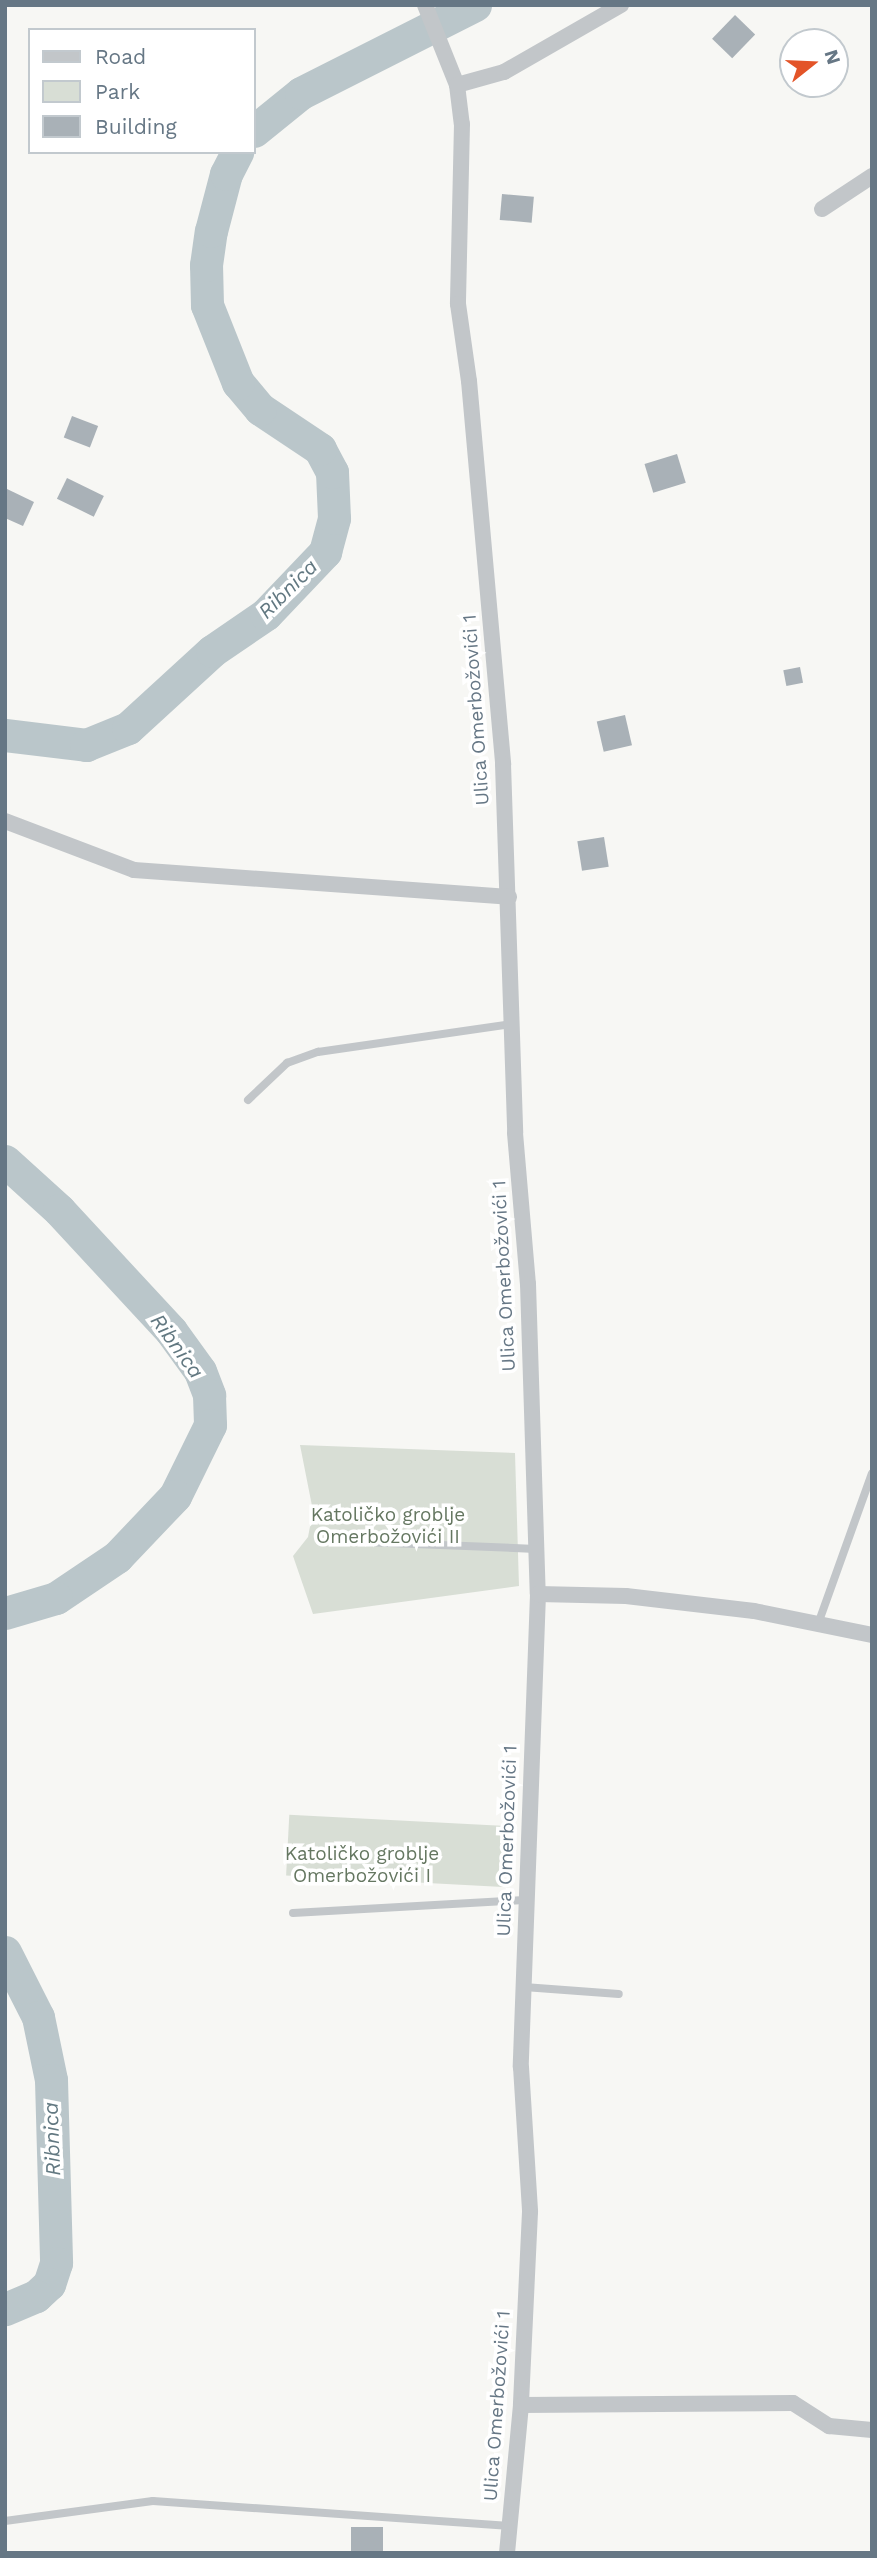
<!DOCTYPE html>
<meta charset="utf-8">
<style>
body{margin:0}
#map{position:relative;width:877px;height:2558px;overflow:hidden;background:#f7f7f4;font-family:"Work Sans",sans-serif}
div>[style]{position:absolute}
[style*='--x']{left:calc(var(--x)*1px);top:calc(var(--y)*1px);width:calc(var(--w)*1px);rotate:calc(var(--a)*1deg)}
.green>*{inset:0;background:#d8ded5;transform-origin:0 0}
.river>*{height:33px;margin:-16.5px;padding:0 16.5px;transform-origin:16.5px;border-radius:16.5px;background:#bac6ca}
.building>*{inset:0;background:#a9b1b7;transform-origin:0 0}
.service>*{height:8px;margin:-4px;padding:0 4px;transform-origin:4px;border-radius:4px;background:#c2c6c9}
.minor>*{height:16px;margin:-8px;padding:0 8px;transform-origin:8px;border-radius:8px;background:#c2c6c9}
span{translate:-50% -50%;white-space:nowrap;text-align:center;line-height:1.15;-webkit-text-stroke:7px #fff;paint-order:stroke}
.street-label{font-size:19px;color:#667785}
.park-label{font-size:19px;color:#657761}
.water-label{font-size:21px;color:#627881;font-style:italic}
.frame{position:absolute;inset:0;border:7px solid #667785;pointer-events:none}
.legend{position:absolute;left:28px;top:28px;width:228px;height:126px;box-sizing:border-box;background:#fff;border:2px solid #c2c9ce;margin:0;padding:9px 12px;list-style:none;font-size:21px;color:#667785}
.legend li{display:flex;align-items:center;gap:14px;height:35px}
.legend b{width:35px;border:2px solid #c2c9ce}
.north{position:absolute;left:779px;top:28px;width:70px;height:70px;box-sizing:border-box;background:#fff;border:2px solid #c2c9ce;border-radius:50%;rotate:72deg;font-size:19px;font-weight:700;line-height:28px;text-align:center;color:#667785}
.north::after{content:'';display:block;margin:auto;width:24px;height:32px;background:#e35428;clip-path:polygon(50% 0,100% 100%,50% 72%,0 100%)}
</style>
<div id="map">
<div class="green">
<i style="clip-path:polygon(300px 1445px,515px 1453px,519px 1586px,313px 1614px,293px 1556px,308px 1537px,313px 1511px)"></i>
<i style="left:506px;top:1826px;width:61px;height:217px;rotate:93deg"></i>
</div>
<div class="river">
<i style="--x:254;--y:131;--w:60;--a:-39"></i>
<i style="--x:301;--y:93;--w:195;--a:-26.8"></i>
<i style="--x:5;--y:735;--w:82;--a:7"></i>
<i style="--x:86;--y:745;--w:45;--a:-22"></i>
<i style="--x:128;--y:728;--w:114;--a:-42.5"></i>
<i style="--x:212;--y:651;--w:65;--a:-34.4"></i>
<i style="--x:266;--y:614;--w:86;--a:-46.4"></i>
<i style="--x:325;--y:552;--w:35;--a:-75"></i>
<i style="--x:334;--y:518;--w:46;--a:-92.5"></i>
<i style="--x:332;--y:472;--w:26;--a:-118"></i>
<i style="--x:320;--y:449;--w:72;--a:-146.3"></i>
<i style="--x:260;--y:409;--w:34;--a:-130"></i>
<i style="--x:238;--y:383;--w:84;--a:-111.7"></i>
<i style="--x:207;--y:305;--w:40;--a:-91.4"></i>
<i style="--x:206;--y:265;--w:34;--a:-82"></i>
<i style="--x:211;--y:231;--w:59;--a:-75.3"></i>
<i style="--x:226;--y:174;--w:25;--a:-63"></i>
<i style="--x:5;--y:1161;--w:73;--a:42.2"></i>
<i style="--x:59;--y:1210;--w:165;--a:47.2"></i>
<i style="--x:171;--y:1331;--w:49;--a:54.1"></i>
<i style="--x:200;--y:1371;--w:26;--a:69"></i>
<i style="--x:209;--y:1395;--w:30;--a:88"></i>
<i style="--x:210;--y:1425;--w:79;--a:116.2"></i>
<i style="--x:175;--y:1496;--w:84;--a:133.6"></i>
<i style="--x:117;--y:1557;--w:73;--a:146.1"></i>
<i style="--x:56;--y:1598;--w:53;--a:163.6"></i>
<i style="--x:5;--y:1952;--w:73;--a:63.1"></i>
<i style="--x:38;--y:2017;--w:64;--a:78.3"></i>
<i style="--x:51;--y:2080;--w:183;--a:88.4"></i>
<i style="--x:56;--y:2263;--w:22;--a:108"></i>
<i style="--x:49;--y:2284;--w:18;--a:137"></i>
<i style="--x:36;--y:2296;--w:34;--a:157"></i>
</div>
<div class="building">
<i style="left:735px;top:15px;width:28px;height:33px;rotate:44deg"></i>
<i style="left:502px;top:194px;width:32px;height:26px;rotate:5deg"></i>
<i style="left:72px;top:416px;width:28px;height:23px;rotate:21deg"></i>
<i style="left:677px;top:454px;width:30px;height:34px;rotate:73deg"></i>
<i style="left:67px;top:478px;width:41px;height:23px;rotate:26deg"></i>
<i style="clip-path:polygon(5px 488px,34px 502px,23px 526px,5px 518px)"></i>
<i style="left:800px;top:667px;width:16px;height:17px;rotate:79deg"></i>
<i style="left:625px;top:715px;width:31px;height:29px;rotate:77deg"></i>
<i style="left:604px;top:837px;width:30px;height:27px;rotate:81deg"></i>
<i style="left:351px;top:2527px;width:32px;height:26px"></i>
</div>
<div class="service">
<i style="--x:248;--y:1100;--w:54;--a:-43.5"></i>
<i style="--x:287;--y:1063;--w:33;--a:-20"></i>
<i style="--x:318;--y:1052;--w:196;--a:-8.2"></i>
<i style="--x:364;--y:1542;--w:172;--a:2.3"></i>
<i style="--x:818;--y:1624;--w:160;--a:-70.3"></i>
<i style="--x:293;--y:1913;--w:231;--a:-3.2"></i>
<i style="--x:524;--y:1987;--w:95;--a:4.2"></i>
<i style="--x:5;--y:2521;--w:149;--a:-7.7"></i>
<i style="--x:153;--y:2501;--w:358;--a:4"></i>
</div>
<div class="minor">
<i style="--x:425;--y:5;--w:86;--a:68.2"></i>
<i style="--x:457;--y:85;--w:39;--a:83"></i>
<i style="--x:462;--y:124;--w:180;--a:91.3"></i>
<i style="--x:458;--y:304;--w:78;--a:81.9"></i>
<i style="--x:469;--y:381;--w:385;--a:84.9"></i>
<i style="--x:503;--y:764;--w:369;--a:88.1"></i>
<i style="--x:515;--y:1133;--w:152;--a:85.1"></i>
<i style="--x:528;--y:1284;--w:310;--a:88.2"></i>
<i style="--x:538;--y:1594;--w:473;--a:92.1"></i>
<i style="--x:521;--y:2067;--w:145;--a:86.4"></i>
<i style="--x:530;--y:2212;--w:193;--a:92.7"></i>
<i style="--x:521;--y:2405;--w:149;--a:95.4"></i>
<i style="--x:457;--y:85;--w:49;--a:-15.5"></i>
<i style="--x:504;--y:72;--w:135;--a:-29.8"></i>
<i style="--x:822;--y:209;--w:60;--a:-33.4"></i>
<i style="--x:5;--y:821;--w:138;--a:20.8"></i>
<i style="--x:134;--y:870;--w:376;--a:4.1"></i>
<i style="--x:538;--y:1594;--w:88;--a:1.3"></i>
<i style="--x:626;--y:1596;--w:129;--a:6.7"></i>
<i style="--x:754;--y:1611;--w:120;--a:11.5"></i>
<i style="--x:521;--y:2405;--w:272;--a:-0.4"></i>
<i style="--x:793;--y:2403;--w:43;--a:32.6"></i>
<i style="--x:829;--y:2426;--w:43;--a:5.3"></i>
</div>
<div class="street-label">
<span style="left:476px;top:710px;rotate:-94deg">Ulica Omerbožovići 1</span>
<span style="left:504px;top:1276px;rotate:-93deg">Ulica Omerbožovići 1</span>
<span style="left:507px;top:1841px;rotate:-88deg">Ulica Omerbožovići 1</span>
<span style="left:497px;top:2406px;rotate:-86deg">Ulica Omerbožovići 1</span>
</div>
<div class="park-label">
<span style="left:388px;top:1526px">Katoličko groblje<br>Omerbožovići II</span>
<span style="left:362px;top:1865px">Katoličko groblje<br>Omerbožovići I</span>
</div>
<div class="water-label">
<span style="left:288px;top:589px;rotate:-45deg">Ribnica</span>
<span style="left:177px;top:1346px;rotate:54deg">Ribnica</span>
<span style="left:52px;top:2139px;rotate:-92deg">Ribnica</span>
</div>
<div class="frame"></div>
<ul class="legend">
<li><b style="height:9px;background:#c2c6c9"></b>Road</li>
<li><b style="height:19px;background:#d8ded5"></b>Park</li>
<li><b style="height:19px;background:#a9b1b7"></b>Building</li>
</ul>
<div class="north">N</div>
</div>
